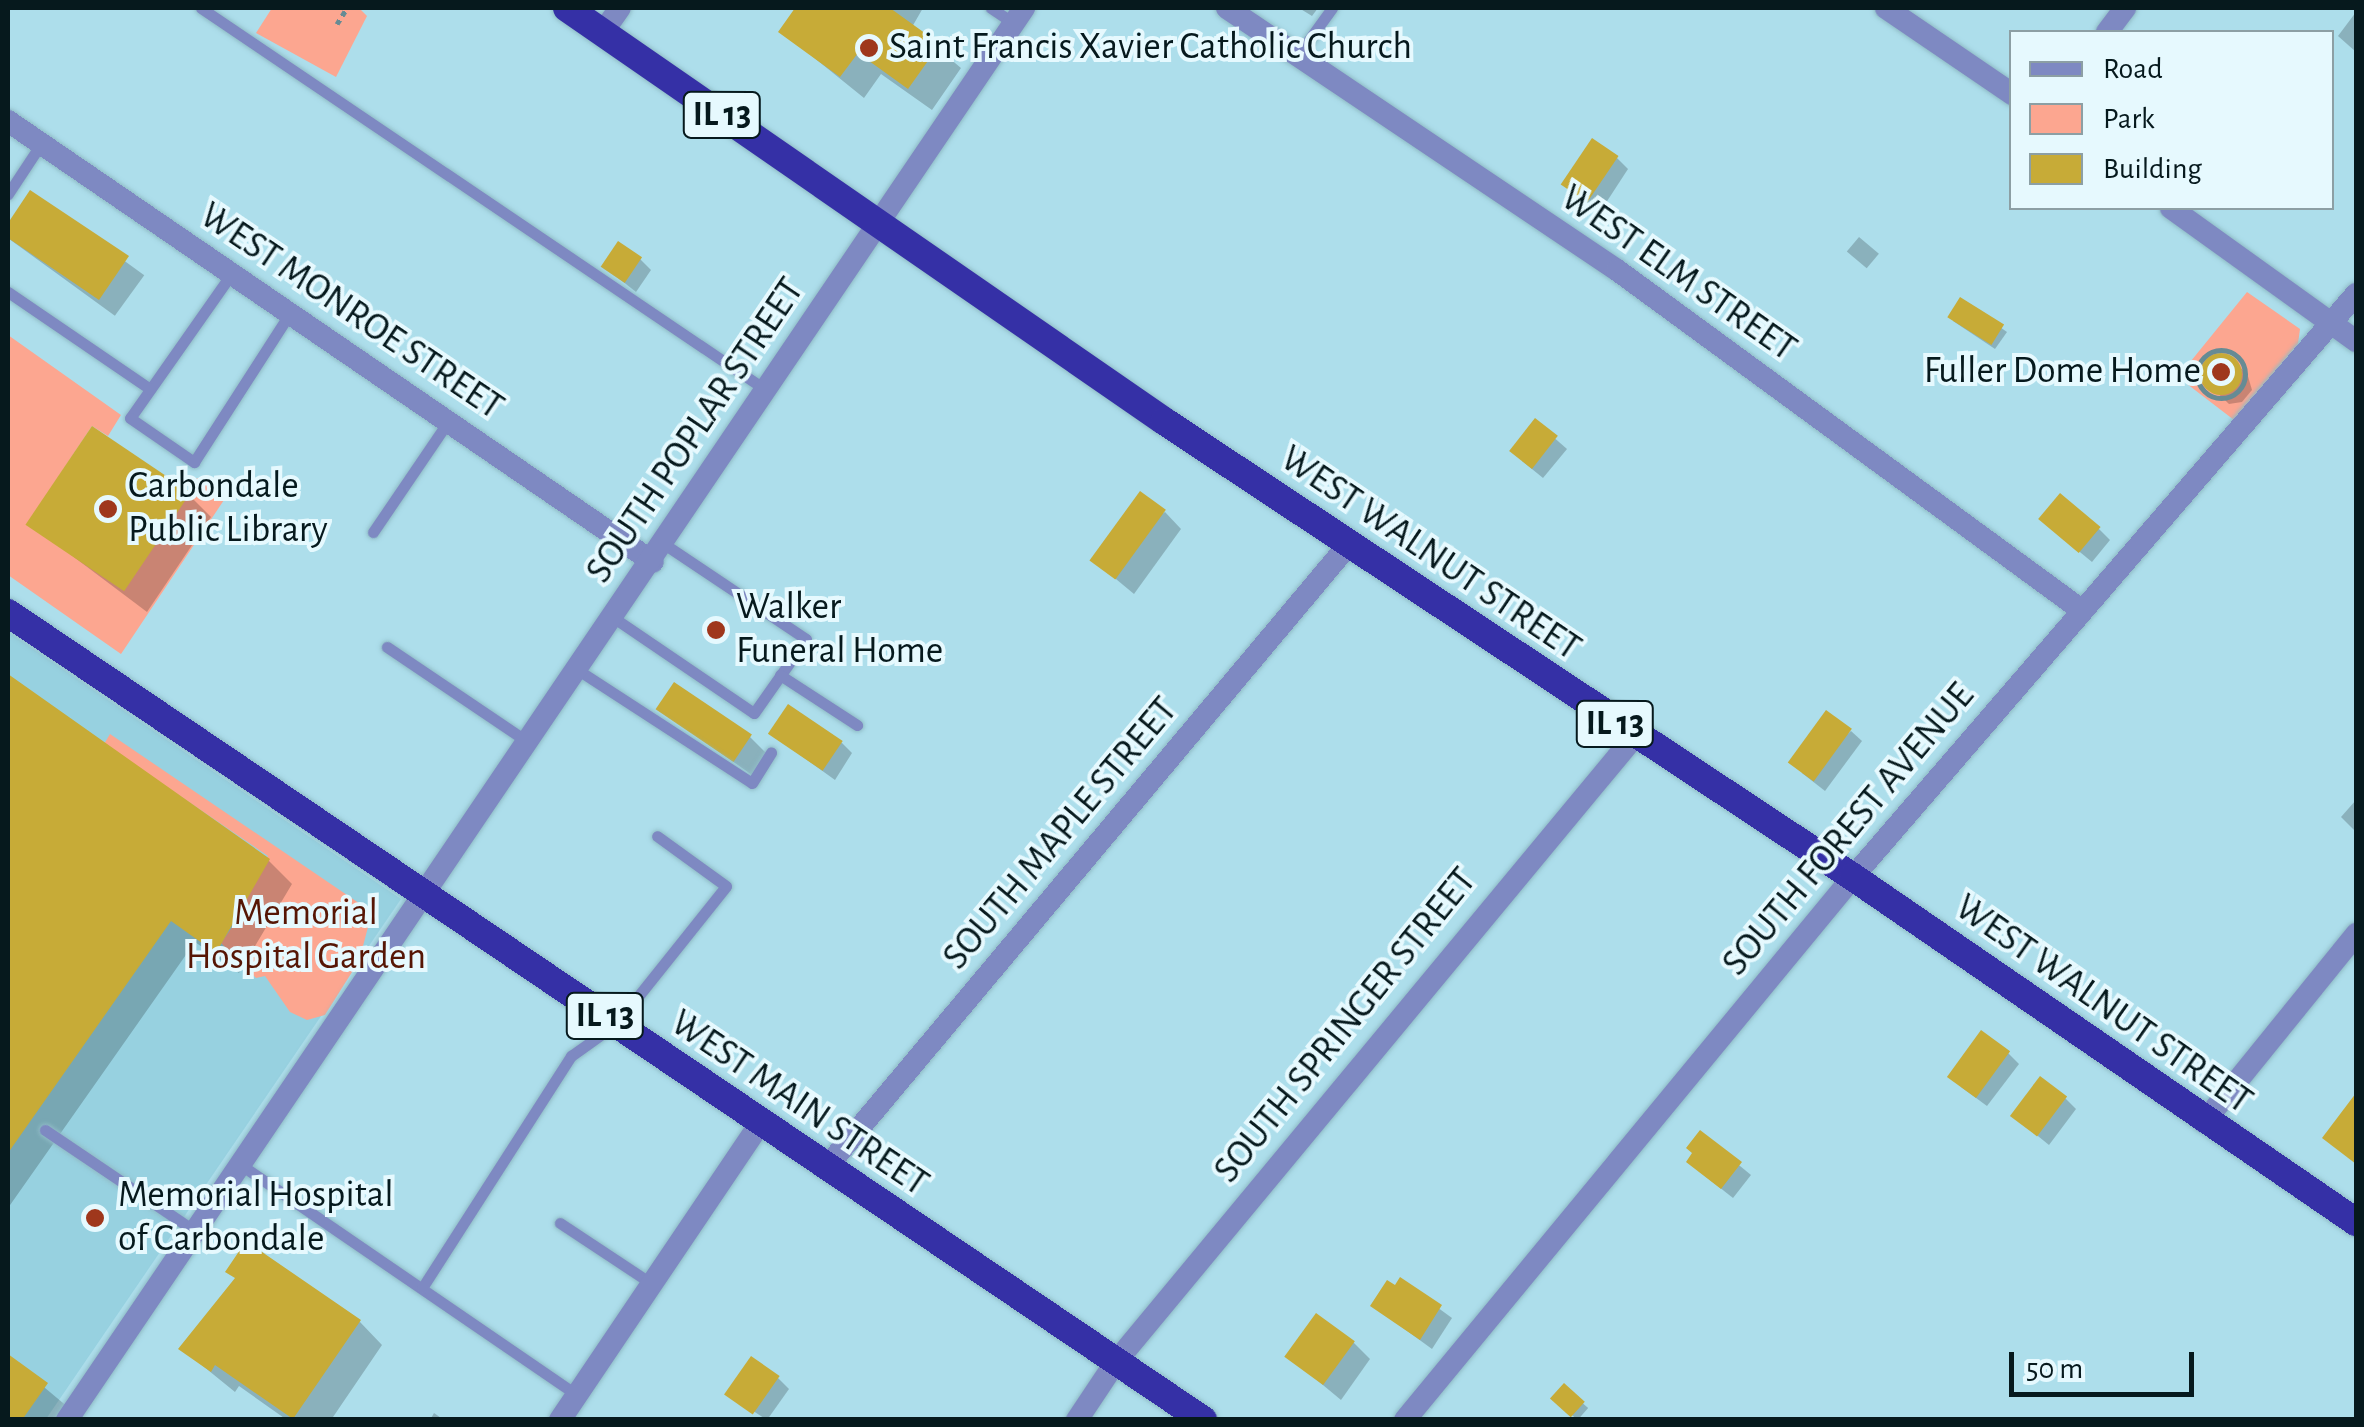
<!DOCTYPE html>
<style>
body{margin:0}
#map{position:relative;width:2364px;height:1427px;overflow:hidden;background:#addeeb;font-family:"Alegreya Sans",sans-serif}
div>[style]{position:absolute}
[style*='--x']{left:calc(var(--x)*1px);top:calc(var(--y)*1px);width:calc(var(--w)*1px);rotate:calc(var(--a)*1deg)}
.built>*{inset:0;background:#97d1e0}
.green>*{inset:0;background:#fca690}
.shadow>*{inset:0;background:#0003;transform-origin:0 0}
.building>*{inset:0;background:#c7ab37;transform-origin:0 0}
.round{border-radius:50%}
.path>*{height:5px;margin-top:-2.5px;transform-origin:0;background:repeating-linear-gradient(90deg,#668b94 0 5px,transparent 0 10px)}
.path>.ring{margin:-2.5px;padding:0;box-sizing:content-box;background:none;border:5px solid #668b94;border-radius:50%}
.roads{filter:drop-shadow(0 0 2px #8fbbc6) drop-shadow(0 0 2px #8fbbc6)}
.service>*{height:11px;margin:-5.5px;padding:0 5.5px;transform-origin:5.5px;border-radius:5.5px;background:#7e89c2}
.minor>*{height:22px;margin:-11px;padding:0 11px;transform-origin:11px;border-radius:11px;background:#7e89c2}
.trunk>*{height:28px;margin:-14px;padding:0 14px;transform-origin:14px;border-radius:14px;background:#3530a6}
.dots>*{width:28px;height:28px;translate:-50% -50%;box-sizing:border-box;border:5px solid #e6f9fe;border-radius:50%}
span{translate:-50% -50%;white-space:nowrap;text-align:center;line-height:1.15;-webkit-text-stroke:8px #e6f9fe;paint-order:stroke}
.shield-label span{padding:2px 8px;background:#e6f9fe;border:2px solid;border-radius:8px;-webkit-text-stroke-width:0}
.shield-label{font-size:35px;color:#06191d;font-weight:700}
.poi-label{font-size:38px;color:#06191d}
.left{translate:0 -50%;text-align:left}
.right{translate:-100% -50%;text-align:right}
.street-label{font-size:38px;color:#06191d}
.park-label{font-size:38px;color:#561605}
.frame{position:absolute;inset:0;border:10px solid #06191d;pointer-events:none}
.legend{position:absolute;left:2009px;top:30px;width:325px;height:180px;box-sizing:border-box;background:#e6f9fe;border:2px solid #8c9fa4;margin:0;padding:12px 18px;list-style:none;font-size:30px;color:#06191d}
.legend li{display:flex;align-items:center;gap:20px;height:50px}
.legend b{width:50px;border:2px solid #8c9fa4}
.scale{position:absolute;left:2009px;top:1352px;width:185px;height:45px;box-sizing:border-box;border:5px solid #06191d;border-top:0;padding-left:12px;font-size:30px;line-height:35px;white-space:nowrap;color:#06191d;-webkit-text-stroke:8px #e6f9fe;paint-order:stroke}
</style>
<div id="map">
<div class="built">
<i style="clip-path:polygon(8px 632px,401px 899px,46px 1419px,8px 1419px)"></i>
</div>
<div class="green">
<i style="clip-path:polygon(272px 8px,359px 8px,367px 16px,336px 77px,256px 33px)"></i>
<i style="clip-path:polygon(evenodd,2247px 292px,2300px 329px,2298px 344px,2234px 420px,2178px 377px,2247px 292px,2218px 353px,2232px 355px,2242px 371px,2237px 387px,2222px 395px,2209px 391px,2200px 374px,2218px 353px)"></i>
<i style="clip-path:polygon(8px 335px,121px 415px,108px 436px,92px 426px,27px 524px,123px 590px,197px 478px,226px 497px,121px 654px,8px 575px)"></i>
<i style="clip-path:polygon(110px 734px,372px 912px,359px 961px,325px 1015px,307px 1020px,290px 1012px,265px 976px,256px 978px,221px 943px,245px 909px,237px 901px,268px 856px,104px 744px)"></i>
</div>
<div class="shadow">
<i style="clip-path:polygon(798px 8px,923px 8px,912px 27px,961px 68px,932px 110px,881px 74px,864px 98px,781px 31px)"></i>
<i style="clip-path:polygon(1299px 8px,1318px 8px,1312px 16px)"></i>
<i style="clip-path:polygon(2356px 12px,2356px 52px,2338px 36px)"></i>
<i style="clip-path:polygon(1617px 158px,1628px 169px,1600px 212px,1564px 185px)"></i>
<i style="left:31px;top:193px;width:140px;height:50px;rotate:36deg"></i>
<i style="left:1859px;top:237px;width:26px;height:19px;rotate:40deg"></i>
<i style="clip-path:polygon(640px 259px,651px 270px,636px 292px,603px 266px)"></i>
<i style="clip-path:polygon(1961px 300px,2007px 332px,1995px 349px,1953px 321px)"></i>
<i style="clip-path:polygon(2225px 356px,2247px 373px,2252px 390px,2242px 402px,2229px 404px,2205px 381px,2209px 360px)"></i>
<i style="clip-path:polygon(1535px 421px,1567px 449px,1543px 478px,1522px 461px)"></i>
<i style="clip-path:polygon(188px 494px,211px 517px,147px 612px,30px 524px)"></i>
<i style="clip-path:polygon(1165px 512px,1181px 529px,1134px 594px,1093px 560px)"></i>
<i style="clip-path:polygon(2052px 529px,2099px 529px,2110px 540px,2092px 562px)"></i>
<i style="clip-path:polygon(8px 677px,269px 861px,292px 884px,239px 973px,195px 942px,8px 1208px)"></i>
<i style="clip-path:polygon(658px 709px,750px 737px,767px 754px,752px 775px)"></i>
<i style="clip-path:polygon(1851px 731px,1862px 741px,1825px 791px,1802px 773px)"></i>
<i style="clip-path:polygon(771px 734px,842px 743px,852px 753px,835px 780px)"></i>
<i style="clip-path:polygon(2356px 800px,2356px 832px,2341px 817px)"></i>
<i style="clip-path:polygon(2008px 1053px,2019px 1064px,1987px 1106px,1961px 1087px)"></i>
<i style="clip-path:polygon(2065px 1098px,2076px 1109px,2049px 1145px,2013px 1116px)"></i>
<i style="clip-path:polygon(1700px 1133px,1751px 1175px,1733px 1198px,1700px 1172px)"></i>
<i style="clip-path:polygon(1401px 1281px,1452px 1318px,1432px 1349px,1373px 1306px)"></i>
<i style="clip-path:polygon(360px 1322px,382px 1345px,331px 1420px,287px 1420px,239px 1386px,235px 1392px,182px 1349px)"></i>
<i style="clip-path:polygon(1353px 1342px,1370px 1359px,1341px 1400px,1288px 1356px)"></i>
<i style="clip-path:polygon(8px 1357px,69px 1408px,60px 1420px,8px 1420px)"></i>
<i style="clip-path:polygon(778px 1378px,789px 1389px,767px 1420px,727px 1394px)"></i>
<i style="left:1564px;top:1387px;width:32px;height:16px;rotate:41deg"></i>
<i style="clip-path:polygon(434px 1413px,444px 1420px,430px 1420px)"></i>
</div>
<div class="building">
<i style="clip-path:polygon(795px 8px,890px 8px,940px 44px,908px 89px,858px 53px,840px 77px,778px 32px)"></i>
<i style="left:1592px;top:138px;width:32px;height:56px;rotate:34deg"></i>
<i style="clip-path:polygon(30px 190px,129px 256px,99px 300px,8px 238px,8px 223px)"></i>
<i style="left:618px;top:241px;width:29px;height:31px;rotate:34deg"></i>
<i style="left:1960px;top:297px;width:52px;height:24px;rotate:32deg"></i>
<i class="round" style="left:2200px;top:353px;width:42px;height:42px"></i>
<i style="left:1535px;top:418px;width:29px;height:42px;rotate:38deg"></i>
<i style="left:92px;top:426px;width:119px;height:119px;rotate:34deg"></i>
<i style="left:1140px;top:491px;width:32px;height:86px;rotate:36deg"></i>
<i style="left:2060px;top:493px;width:53px;height:34px;rotate:40deg"></i>
<i style="clip-path:polygon(8px 674px,270px 859px,216px 953px,171px 921px,8px 1153px)"></i>
<i style="left:674px;top:682px;width:94px;height:33px;rotate:34deg"></i>
<i style="left:788px;top:704px;width:66px;height:36px;rotate:34deg"></i>
<i style="left:1826px;top:710px;width:32px;height:65px;rotate:36deg"></i>
<i style="left:1981px;top:1030px;width:36px;height:58px;rotate:36deg"></i>
<i style="left:2040px;top:1076px;width:34px;height:50px;rotate:37deg"></i>
<i style="clip-path:polygon(2356px 1093px,2356px 1164px,2322px 1138px)"></i>
<i style="clip-path:polygon(1700px 1130px,1742px 1162px,1721px 1189px,1686px 1162px,1692px 1153px,1686px 1148px)"></i>
<i style="clip-path:polygon(246px 1241px,361px 1320px,293px 1419px,215px 1365px,211px 1372px,178px 1349px,235px 1278px,225px 1272px)"></i>
<i style="clip-path:polygon(1400px 1277px,1442px 1305px,1420px 1340px,1370px 1306px,1387px 1280px,1395px 1285px)"></i>
<i style="left:1316px;top:1313px;width:48px;height:54px;rotate:36deg"></i>
<i style="clip-path:polygon(8px 1354px,48px 1383px,22px 1420px,8px 1420px)"></i>
<i style="left:751px;top:1356px;width:35px;height:47px;rotate:35deg"></i>
<i style="left:1564px;top:1383px;width:28px;height:21px;rotate:42deg"></i>
</div>
<div class="path">
<i style="--x:337;--y:24;--w:19;--a:-58"></i>
<i class="ring" style="left:2197px;top:350px;width:43px;height:43px"></i>
</div>
<div class="roads">
<div class="service">
<i style="--x:201;--y:8;--w:682;--a:34.06"></i>
<i style="--x:991;--y:8;--w:27;--a:34"></i>
<i style="--x:1298;--y:55;--w:58;--a:-54.1"></i>
<i style="--x:8;--y:194;--w:60;--a:-56.6"></i>
<i style="--x:232;--y:273;--w:177;--a:125.1"></i>
<i style="--x:130;--y:418;--w:78;--a:34.5"></i>
<i style="--x:194;--y:462;--w:177;--a:-57.2"></i>
<i style="--x:8;--y:292;--w:172;--a:34.3"></i>
<i style="--x:373;--y:532;--w:135;--a:-55.8"></i>
<i style="--x:614;--y:618;--w:169;--a:34.2"></i>
<i style="--x:754;--y:713;--w:90;--a:-54.9"></i>
<i style="--x:806;--y:639;--w:171;--a:-146.2"></i>
<i style="--x:387;--y:647;--w:170;--a:34"></i>
<i style="--x:578;--y:670;--w:207;--a:33"></i>
<i style="--x:752;--y:783;--w:36;--a:-58"></i>
<i style="--x:780;--y:675;--w:92;--a:33"></i>
<i style="--x:45;--y:1130;--w:181;--a:34"></i>
<i style="--x:241;--y:1165;--w:407;--a:34.4"></i>
<i style="--x:560;--y:1223;--w:110;--a:33.5"></i>
<i style="--x:422;--y:1288;--w:276;--a:-57.3"></i>
<i style="--x:571;--y:1056;--w:55;--a:-35.4"></i>
<i style="--x:616;--y:1024;--w:176;--a:-51.4"></i>
<i style="--x:726;--y:886;--w:85;--a:-144.1"></i>
</div>
<div class="minor">
<i style="--x:1227;--y:8;--w:470;--a:33.9"></i>
<i style="--x:1617;--y:270;--w:574;--a:36.21"></i>
<i style="--x:1886;--y:8;--w:153;--a:34.3"></i>
<i style="--x:603;--y:32;--w:29;--a:-55"></i>
<i style="--x:2107;--y:32;--w:30;--a:-53"></i>
<i style="--x:8;--y:121;--w:781;--a:34.36"></i>
<i style="--x:2171;--y:208;--w:228;--a:35.7"></i>
<i style="--x:2204;--y:1122;--w:242;--a:-51"></i>
<i style="--x:826;--y:1168;--w:814;--a:-50.03"></i>
<i style="--x:67;--y:1420;--w:1706;--a:-55.87"></i>
<i style="--x:560;--y:1420;--w:357;--a:-56"></i>
<i style="--x:1077;--y:1420;--w:69;--a:-56.3"></i>
<i style="--x:1115;--y:1363;--w:813;--a:-50.34"></i>
<i style="--x:1405;--y:1420;--w:704;--a:-50.48"></i>
<i style="--x:1853;--y:877;--w:770;--a:-49.21"></i>
</div>
<div class="trunk">
<i style="--x:567;--y:8;--w:726;--a:34.68"></i>
<i style="--x:1164;--y:421;--w:826;--a:33.5"></i>
<i style="--x:1853;--y:877;--w:610;--a:34.45"></i>
<i style="--x:8;--y:613;--w:1442;--a:34.03"></i>
</div>
</div>
<div class="dots">
<i style="left:869px;top:48px;background:#9f371c"></i>
<i style="left:2221px;top:372px;background:#9f371c"></i>
<i style="left:108px;top:509px;background:#9f371c"></i>
<i style="left:716px;top:630px;background:#9f371c"></i>
<i style="left:95px;top:1218px;background:#9f371c"></i>
</div>
<div class="shield-label">
<span style="left:722px;top:115px">IL 13</span>
<span style="left:1615px;top:724px">IL 13</span>
<span style="left:605px;top:1016px">IL 13</span>
</div>
<div class="poi-label">
<span class="left" style="left:889px;top:48px">Saint Francis Xavier Catholic Church</span>
<span class="right" style="left:2201px;top:372px">Fuller Dome Home</span>
<span class="left" style="left:128px;top:509px">Carbondale<br>Public Library</span>
<span class="left" style="left:736px;top:630px">Walker<br>Funeral Home</span>
<span class="left" style="left:118px;top:1218px">Memorial Hospital<br>of Carbondale</span>
</div>
<div class="street-label">
<span style="left:1678px;top:274px;rotate:35deg">WEST ELM STREET</span>
<span style="left:351px;top:312px;rotate:34deg">WEST MONROE STREET</span>
<span style="left:696px;top:431px;rotate:-56deg">SOUTH POPLAR STREET</span>
<span style="left:1430px;top:554px;rotate:34deg">WEST WALNUT STREET</span>
<span style="left:1849px;top:830px;rotate:-50deg">SOUTH FOREST AVENUE</span>
<span style="left:1061px;top:834px;rotate:-50deg">SOUTH MAPLE STREET</span>
<span style="left:2103px;top:1005px;rotate:35deg">WEST WALNUT STREET</span>
<span style="left:1346px;top:1026px;rotate:-51deg">SOUTH SPRINGER STREET</span>
<span style="left:799px;top:1104px;rotate:34deg">WEST MAIN STREET</span>
</div>
<div class="park-label">
<span style="left:306px;top:936px">Memorial<br>Hospital Garden</span>
</div>
<div class="frame"></div>
<ul class="legend">
<li><b style="height:12px;background:#7e89c2"></b>Road</li>
<li><b style="height:28px;background:#fca690"></b>Park</li>
<li><b style="height:28px;background:#c7ab37"></b>Building</li>
</ul>
<div class="scale">50 m</div>
</div>
